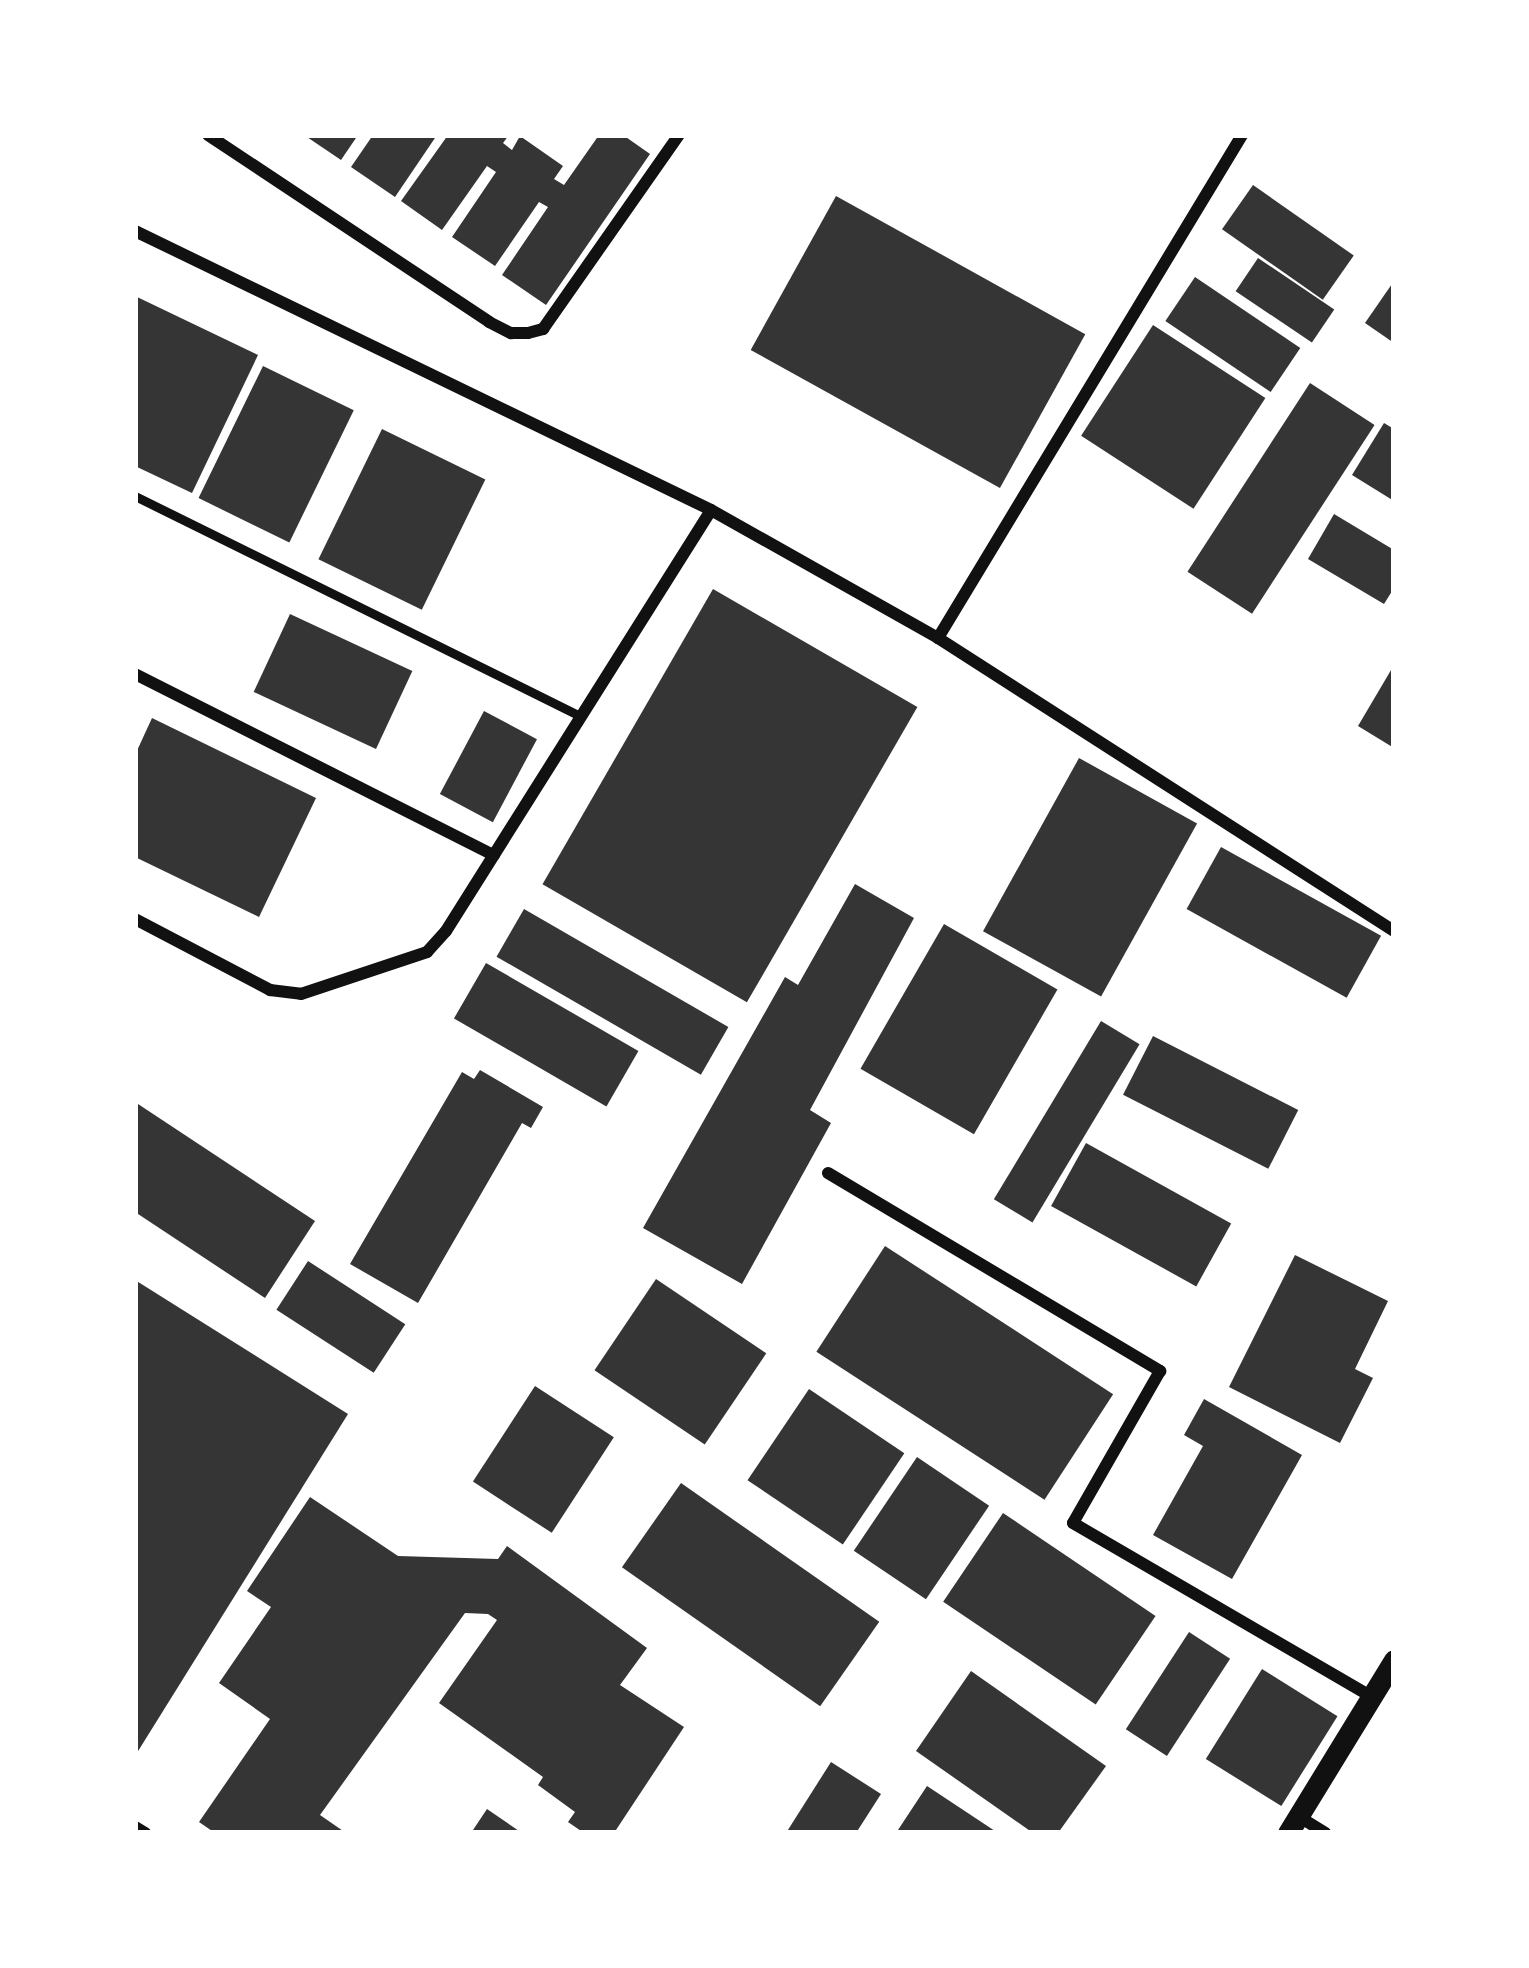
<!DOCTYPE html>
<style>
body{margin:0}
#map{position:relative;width:1529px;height:1968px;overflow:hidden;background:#fff;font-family:"DejaVu Sans",sans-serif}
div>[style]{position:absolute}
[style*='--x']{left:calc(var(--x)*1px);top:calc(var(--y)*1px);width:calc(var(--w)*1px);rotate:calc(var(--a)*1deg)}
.building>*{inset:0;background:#353535;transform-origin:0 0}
.service>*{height:9px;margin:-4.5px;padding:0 4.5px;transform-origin:4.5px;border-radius:4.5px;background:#111}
.minor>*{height:12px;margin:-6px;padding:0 6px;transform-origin:6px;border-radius:6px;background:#111}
.tertiary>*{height:21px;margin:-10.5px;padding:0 10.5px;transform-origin:10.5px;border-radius:10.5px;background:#111}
span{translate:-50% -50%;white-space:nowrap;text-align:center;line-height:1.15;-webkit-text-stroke:12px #fff;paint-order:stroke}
.frame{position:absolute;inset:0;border:138px solid #fff;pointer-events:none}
</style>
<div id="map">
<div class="building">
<i style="clip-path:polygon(304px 135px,358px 135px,341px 160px)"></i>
<i style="clip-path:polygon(373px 135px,437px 135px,395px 197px,351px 167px)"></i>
<i style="clip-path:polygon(448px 135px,509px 135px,503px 143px,512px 150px,520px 136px,563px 166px,554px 179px,564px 185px,599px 135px,623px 135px,650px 154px,546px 305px,502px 275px,548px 207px,539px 202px,495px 266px,452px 237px,496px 172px,487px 166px,442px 230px,401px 201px)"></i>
<i style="left:1253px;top:185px;width:123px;height:54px;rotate:35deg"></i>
<i style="left:836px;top:196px;width:285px;height:176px;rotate:29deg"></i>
<i style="left:1258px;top:258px;width:92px;height:40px;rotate:34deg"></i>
<i style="left:1195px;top:277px;width:127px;height:53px;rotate:34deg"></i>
<i style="clip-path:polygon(1394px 281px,1394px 343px,1365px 323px)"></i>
<i style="clip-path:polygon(135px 296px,258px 355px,192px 493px,135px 466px)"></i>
<i style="left:1153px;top:325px;width:134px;height:132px;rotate:33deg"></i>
<i style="left:263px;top:366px;width:101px;height:147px;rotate:26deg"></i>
<i style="left:1310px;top:383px;width:77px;height:225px;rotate:33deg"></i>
<i style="clip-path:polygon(1384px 423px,1394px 429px,1394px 501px,1352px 475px)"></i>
<i style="left:382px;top:429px;width:115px;height:145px;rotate:26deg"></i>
<i style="clip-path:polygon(1334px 514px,1394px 550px,1394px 588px,1384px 604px,1308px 559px)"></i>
<i style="left:713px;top:589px;width:236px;height:341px;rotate:30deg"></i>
<i style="left:290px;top:614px;width:135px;height:86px;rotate:25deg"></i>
<i style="clip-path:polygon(1394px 665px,1394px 748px,1358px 726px)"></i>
<i style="left:484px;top:711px;width:60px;height:94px;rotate:28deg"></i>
<i style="clip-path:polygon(152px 718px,316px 798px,259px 917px,135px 857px,135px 755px)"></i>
<i style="left:1079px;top:758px;width:135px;height:198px;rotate:29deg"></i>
<i style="left:1221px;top:847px;width:183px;height:71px;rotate:29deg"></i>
<i style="clip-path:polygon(855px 884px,914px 918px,810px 1110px,831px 1123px,742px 1284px,643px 1228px,785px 977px,798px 985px)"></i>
<i style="left:524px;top:909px;width:236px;height:55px;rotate:30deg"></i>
<i style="left:944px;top:924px;width:131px;height:167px;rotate:30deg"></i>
<i style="left:486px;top:963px;width:176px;height:64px;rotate:30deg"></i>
<i style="left:1101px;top:1021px;width:45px;height:208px;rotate:31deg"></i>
<i style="left:1153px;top:1036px;width:163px;height:66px;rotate:27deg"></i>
<i style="clip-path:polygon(480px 1070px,543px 1107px,531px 1128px,522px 1123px,418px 1303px,350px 1264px,462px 1072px,474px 1079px)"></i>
<i style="clip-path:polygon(135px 1102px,315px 1221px,265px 1298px,135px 1212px)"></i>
<i style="left:1086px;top:1143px;width:166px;height:72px;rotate:29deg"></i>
<i style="left:885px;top:1246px;width:272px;height:126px;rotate:33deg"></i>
<i style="clip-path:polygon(1295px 1255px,1388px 1301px,1355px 1369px,1373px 1378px,1340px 1443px,1229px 1387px)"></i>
<i style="left:308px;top:1261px;width:116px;height:58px;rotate:33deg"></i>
<i style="left:656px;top:1279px;width:133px;height:110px;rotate:34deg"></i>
<i style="clip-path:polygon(135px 1280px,348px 1414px,135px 1756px)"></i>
<i style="left:535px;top:1386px;width:94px;height:114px;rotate:33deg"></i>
<i style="left:809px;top:1389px;width:115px;height:110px;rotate:34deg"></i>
<i style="clip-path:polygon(1204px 1399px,1302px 1455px,1232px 1579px,1153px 1535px,1203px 1446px,1184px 1435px)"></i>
<i style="left:917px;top:1457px;width:87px;height:113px;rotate:34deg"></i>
<i style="left:681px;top:1483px;width:242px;height:103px;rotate:35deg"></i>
<i style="clip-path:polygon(310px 1497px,398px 1556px,498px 1559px,507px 1546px,647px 1648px,620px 1685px,684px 1727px,614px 1833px,584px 1833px,568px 1822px,575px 1812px,538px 1785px,543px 1777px,439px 1703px,497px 1620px,488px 1614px,465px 1613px,320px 1815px,346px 1833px,215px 1833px,199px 1822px,270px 1719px,219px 1683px,271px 1607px,247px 1591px)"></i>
<i style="left:1003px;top:1513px;width:184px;height:107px;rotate:34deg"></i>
<i style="left:1189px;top:1632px;width:49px;height:116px;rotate:33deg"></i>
<i style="left:1262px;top:1669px;width:89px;height:106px;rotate:32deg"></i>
<i style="clip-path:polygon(971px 1671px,1106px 1766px,1058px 1833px,1033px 1833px,916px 1751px)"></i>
<i style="clip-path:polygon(831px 1762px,881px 1794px,856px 1833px,786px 1833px)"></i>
<i style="clip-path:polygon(927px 1786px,998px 1833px,896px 1833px)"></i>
<i style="clip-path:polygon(487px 1809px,522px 1833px,471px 1833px)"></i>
</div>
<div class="service">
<i style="--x:135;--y:496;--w:497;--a:26.3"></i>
</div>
<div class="minor">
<i style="--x:208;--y:135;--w:338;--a:33.6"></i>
<i style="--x:489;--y:322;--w:25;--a:27"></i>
<i style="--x:511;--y:333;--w:17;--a:0"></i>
<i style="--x:528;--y:333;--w:16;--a:-15"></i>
<i style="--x:543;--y:329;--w:237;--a:-55"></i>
<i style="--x:135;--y:231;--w:640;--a:25.84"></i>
<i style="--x:938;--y:638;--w:588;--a:-58.85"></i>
<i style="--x:135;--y:674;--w:402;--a:26.8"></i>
<i style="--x:135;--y:919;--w:153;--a:27.7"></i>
<i style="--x:270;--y:990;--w:31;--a:7"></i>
<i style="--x:301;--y:994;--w:133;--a:-18.4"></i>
<i style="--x:427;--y:952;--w:28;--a:-48"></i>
<i style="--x:446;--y:931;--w:497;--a:-57.8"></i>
<i style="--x:711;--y:510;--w:261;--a:29.4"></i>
<i style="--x:938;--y:638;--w:542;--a:32.72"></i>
<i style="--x:828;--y:1173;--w:387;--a:30.8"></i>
<i style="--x:1160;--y:1371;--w:175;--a:119.8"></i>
<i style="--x:1073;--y:1523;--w:346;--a:30.2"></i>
<i style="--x:1298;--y:1816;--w:32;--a:32"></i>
<i style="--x:135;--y:1827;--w:12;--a:31"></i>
</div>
<div class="tertiary">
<i style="--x:1288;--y:1833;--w:203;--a:-58.5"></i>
</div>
<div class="frame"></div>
</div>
